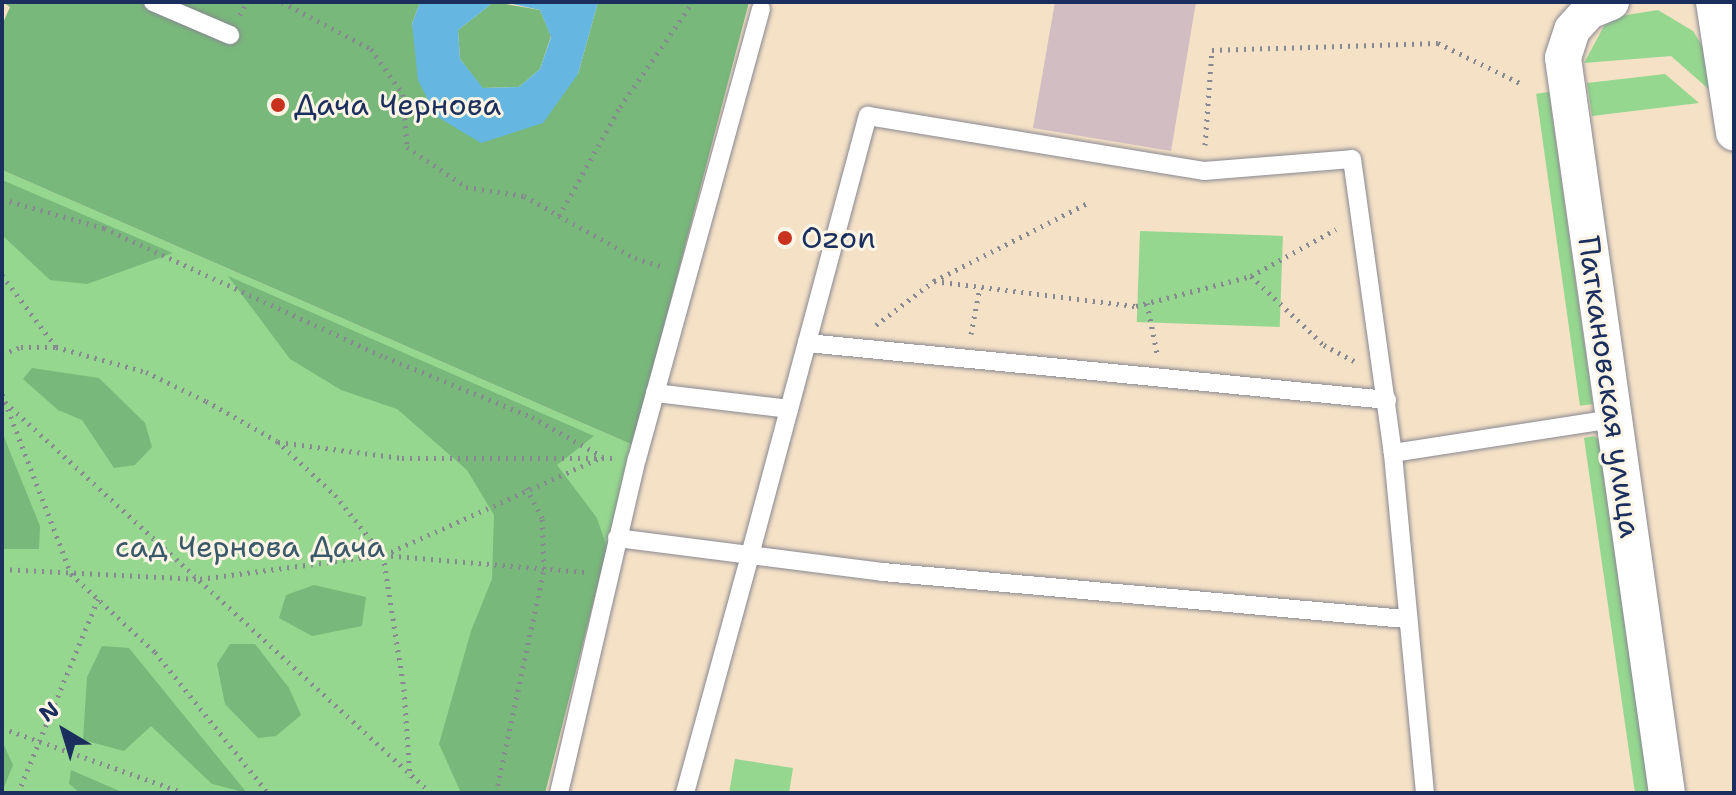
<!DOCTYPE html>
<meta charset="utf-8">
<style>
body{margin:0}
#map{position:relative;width:1736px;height:795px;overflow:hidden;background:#f5e1c6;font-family:"Shantell Sans",sans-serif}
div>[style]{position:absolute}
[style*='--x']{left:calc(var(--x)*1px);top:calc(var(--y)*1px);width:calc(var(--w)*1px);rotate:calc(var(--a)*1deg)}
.industrial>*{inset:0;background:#d2bec2}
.green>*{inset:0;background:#95d78f;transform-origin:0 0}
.forest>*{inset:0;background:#78b87a}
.water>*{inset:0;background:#65b6e0}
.path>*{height:5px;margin-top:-2.5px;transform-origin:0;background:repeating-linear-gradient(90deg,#888892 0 2px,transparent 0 8px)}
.roads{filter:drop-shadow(0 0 2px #888892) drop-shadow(0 0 2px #888892)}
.service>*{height:18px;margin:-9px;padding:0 9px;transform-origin:9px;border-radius:9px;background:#fff}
.minor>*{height:36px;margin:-18px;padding:0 18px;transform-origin:18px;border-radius:18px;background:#fff}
.dots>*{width:22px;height:22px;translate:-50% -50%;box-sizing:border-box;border:4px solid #fcf5e5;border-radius:50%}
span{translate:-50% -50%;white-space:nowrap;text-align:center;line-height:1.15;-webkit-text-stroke:6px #fcf5e5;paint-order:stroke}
.poi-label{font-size:30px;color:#1b2f5e}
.left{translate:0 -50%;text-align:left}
.street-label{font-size:30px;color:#1b2f5e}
.park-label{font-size:30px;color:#3a596a}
.frame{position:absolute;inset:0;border:4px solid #1b2f5e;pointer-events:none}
.north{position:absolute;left:24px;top:691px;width:80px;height:80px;-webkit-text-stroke:6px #fcf5e5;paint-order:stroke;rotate:322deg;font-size:22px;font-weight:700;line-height:32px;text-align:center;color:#1b2f5e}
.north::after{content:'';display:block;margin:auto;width:28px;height:36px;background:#1b2f5e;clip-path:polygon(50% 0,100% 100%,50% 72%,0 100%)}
</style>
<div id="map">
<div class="industrial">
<i style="clip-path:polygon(1055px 2px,1196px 2px,1171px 151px,1033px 128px)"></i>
</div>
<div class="green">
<i style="clip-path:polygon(1658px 10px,1693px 31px,1703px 47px,1712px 92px,1671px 56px,1584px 63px,1604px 26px,1620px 16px)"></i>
<i style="clip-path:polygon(1665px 74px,1699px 103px,1592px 116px,1587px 83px)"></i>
<i style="left:1549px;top:92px;width:315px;height:13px;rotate:82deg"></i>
<i style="clip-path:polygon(2px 170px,633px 445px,545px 793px,2px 793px)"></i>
<i style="left:1140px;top:231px;width:143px;height:91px;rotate:2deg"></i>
<i style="clip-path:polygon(1594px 436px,1600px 441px,1650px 793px,1635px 793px,1584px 438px)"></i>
<i style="clip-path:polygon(735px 759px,793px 768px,789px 793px,729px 793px)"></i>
</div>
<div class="forest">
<i style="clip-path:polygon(3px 2px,420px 2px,412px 24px,436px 116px,578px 74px,598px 2px,749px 2px,633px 445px,2px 170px,2px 25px,10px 7px)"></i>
<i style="clip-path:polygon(494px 2px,540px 10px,551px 36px,540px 69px,519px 87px,482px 88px,460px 59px,458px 30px)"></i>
<i style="clip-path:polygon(2px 180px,173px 253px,87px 284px,50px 280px,2px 235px)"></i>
<i style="clip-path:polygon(228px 276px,594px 436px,557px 465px,597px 518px,607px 548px,545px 793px,461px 793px,439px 744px,471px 631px,492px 579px,494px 515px,467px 470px,397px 409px,341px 390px,290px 359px)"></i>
<i style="clip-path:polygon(32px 368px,99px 378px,145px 423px,152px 447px,135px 465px,114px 468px,82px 420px,58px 410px,23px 379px)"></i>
<i style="clip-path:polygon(2px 432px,40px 526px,39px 549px,2px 549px)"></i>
<i style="clip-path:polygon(314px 585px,366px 597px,362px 626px,312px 636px,279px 618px,286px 595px)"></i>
<i style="clip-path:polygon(230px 644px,255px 644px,289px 688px,301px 715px,276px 736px,258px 738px,225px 704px,217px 664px)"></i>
<i style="clip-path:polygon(102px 646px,129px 648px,247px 793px,212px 784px,151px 726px,124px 751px,83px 740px,87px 677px)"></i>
<i style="clip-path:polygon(2px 741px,13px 765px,2px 792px)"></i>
<i style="clip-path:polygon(71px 770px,124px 793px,80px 793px,69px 784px)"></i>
</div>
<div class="water">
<i style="clip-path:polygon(420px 2px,494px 2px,458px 30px,460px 59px,483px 88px,519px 87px,540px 69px,551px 37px,540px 10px,503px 2px,598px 2px,578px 74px,543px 123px,481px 143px,436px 116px,418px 80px,412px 24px)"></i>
</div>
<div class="path">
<i style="--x:282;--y:2;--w:101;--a:27.8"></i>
<i style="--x:371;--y:49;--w:55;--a:54.6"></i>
<i style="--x:403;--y:94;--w:53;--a:85.7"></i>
<i style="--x:407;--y:147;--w:71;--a:34.1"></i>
<i style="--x:466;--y:187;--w:59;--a:8.8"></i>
<i style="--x:524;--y:196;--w:127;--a:29.2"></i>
<i style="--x:635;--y:258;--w:30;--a:17"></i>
<i style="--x:240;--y:15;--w:15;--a:-62"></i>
<i style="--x:1205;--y:145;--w:95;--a:-85.8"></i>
<i style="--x:1212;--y:50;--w:226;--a:-1.8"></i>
<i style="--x:1438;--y:43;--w:93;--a:26"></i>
<i style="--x:2;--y:199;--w:106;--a:15.9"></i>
<i style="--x:104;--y:228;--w:309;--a:24.7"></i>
<i style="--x:385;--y:357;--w:159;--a:22.2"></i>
<i style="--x:532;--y:417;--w:81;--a:29.4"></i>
<i style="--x:559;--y:216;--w:125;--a:-60.8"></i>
<i style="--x:620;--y:107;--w:128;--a:-55.2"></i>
<i style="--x:2;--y:275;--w:90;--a:53.1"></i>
<i style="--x:56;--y:347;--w:93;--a:15.5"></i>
<i style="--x:146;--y:372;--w:67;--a:25.8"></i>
<i style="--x:206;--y:401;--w:81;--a:29.4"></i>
<i style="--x:277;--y:441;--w:79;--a:43"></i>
<i style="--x:335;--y:495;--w:77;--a:51.3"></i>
<i style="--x:383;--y:555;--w:136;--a:81.1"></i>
<i style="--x:404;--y:689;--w:88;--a:86.1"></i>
<i style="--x:1251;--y:276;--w:100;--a:43.4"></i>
<i style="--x:1324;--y:345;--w:34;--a:28"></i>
<i style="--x:934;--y:281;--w:204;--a:7.1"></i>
<i style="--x:1136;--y:306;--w:119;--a:-14.6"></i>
<i style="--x:1251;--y:276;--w:97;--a:-28.9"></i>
<i style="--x:1147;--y:303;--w:51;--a:78.7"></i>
<i style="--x:876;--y:325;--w:73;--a:-37.2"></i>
<i style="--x:934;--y:281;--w:175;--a:-26.9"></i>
<i style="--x:971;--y:334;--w:48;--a:-79.2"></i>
<i style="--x:2;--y:354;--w:20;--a:-20"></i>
<i style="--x:21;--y:347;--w:34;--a:0"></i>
<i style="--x:2;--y:394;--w:193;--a:69"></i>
<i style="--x:71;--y:574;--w:115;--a:42.9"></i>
<i style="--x:155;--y:652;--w:181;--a:51.3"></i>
<i style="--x:5;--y:402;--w:578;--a:42.55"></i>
<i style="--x:278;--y:442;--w:125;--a:7.4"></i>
<i style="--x:402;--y:458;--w:212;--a:0"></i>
<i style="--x:384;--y:555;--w:235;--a:-24.2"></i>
<i style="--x:2;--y:569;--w:198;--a:2.9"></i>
<i style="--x:200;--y:579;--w:185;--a:-7.5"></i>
<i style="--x:383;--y:555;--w:204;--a:4.8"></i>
<i style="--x:2;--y:728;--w:194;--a:19.6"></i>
<i style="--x:18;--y:793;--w:210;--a:-67.6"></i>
<i style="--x:496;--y:793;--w:229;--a:-77.9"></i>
<i style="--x:544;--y:569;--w:51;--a:-92.2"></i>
<i style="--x:542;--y:518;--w:34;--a:-117"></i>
</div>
<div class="roads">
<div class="service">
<i style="--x:153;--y:2;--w:84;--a:23.2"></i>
<i style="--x:807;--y:343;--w:583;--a:5.61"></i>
<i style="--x:655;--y:393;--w:135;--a:6.8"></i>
<i style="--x:617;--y:538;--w:134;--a:7.3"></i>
<i style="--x:750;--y:555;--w:455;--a:-75"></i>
<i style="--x:868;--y:116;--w:340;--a:9.3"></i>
<i style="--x:1204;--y:171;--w:148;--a:-4.6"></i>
<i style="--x:1352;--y:159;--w:297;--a:82.1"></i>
<i style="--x:559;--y:793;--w:343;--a:-76.9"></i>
<i style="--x:637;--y:459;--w:467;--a:-74.6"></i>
<i style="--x:685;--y:793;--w:247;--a:-74.7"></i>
<i style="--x:750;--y:555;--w:134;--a:7.3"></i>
<i style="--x:883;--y:572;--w:524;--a:5.14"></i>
<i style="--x:1425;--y:793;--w:342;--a:-95.4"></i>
<i style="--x:1393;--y:453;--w:223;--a:-8.8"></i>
</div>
<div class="minor">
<i style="--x:1611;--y:2;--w:24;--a:158"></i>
<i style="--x:1589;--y:11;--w:25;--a:132"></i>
<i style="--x:1572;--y:30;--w:29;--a:108"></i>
<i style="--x:1563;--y:58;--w:742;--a:81.95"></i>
<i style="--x:1714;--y:2;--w:132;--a:81.3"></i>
</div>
</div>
<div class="dots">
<i style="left:278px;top:105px;background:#c8321e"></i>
<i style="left:785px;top:238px;background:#c8321e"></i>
</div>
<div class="poi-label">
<span class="left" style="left:294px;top:105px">Дача Чернова</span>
<span class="left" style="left:801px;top:238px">Ozon</span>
</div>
<div class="street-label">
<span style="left:1609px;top:387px;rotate:82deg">Паткановская улица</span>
</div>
<div class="park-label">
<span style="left:250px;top:547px">сад Чернова Дача</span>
</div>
<div class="frame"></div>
<div class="north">N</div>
</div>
